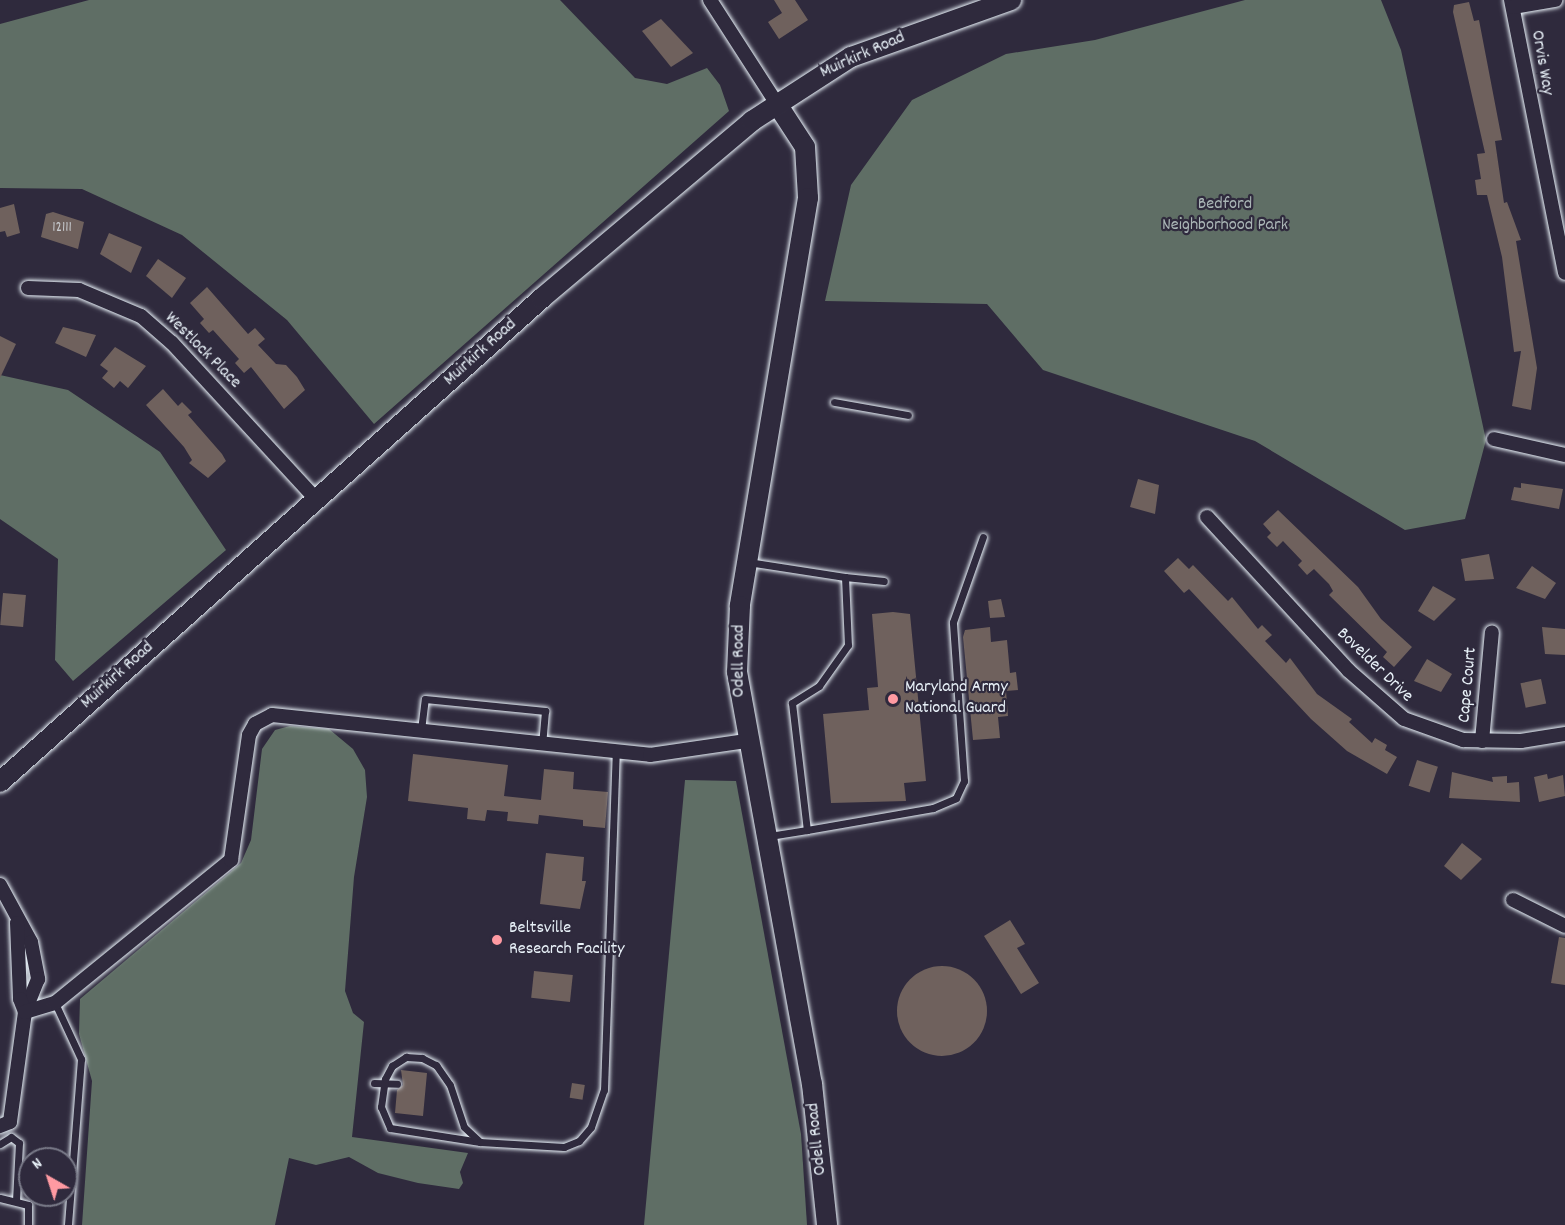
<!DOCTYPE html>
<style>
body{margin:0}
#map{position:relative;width:1565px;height:1225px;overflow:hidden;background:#2f2a3d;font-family:Dekko,sans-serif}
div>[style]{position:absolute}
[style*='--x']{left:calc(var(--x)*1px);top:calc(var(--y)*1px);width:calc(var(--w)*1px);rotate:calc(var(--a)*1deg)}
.green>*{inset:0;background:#5f6e65}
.building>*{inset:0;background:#6f615d;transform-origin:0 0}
.round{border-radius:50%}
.roads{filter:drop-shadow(0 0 2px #e8f1f8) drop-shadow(0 0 2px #e8f1f8)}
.lane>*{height:7px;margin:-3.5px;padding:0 3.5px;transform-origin:3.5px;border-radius:3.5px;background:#2f2a3d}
.street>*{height:14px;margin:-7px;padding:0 7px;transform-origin:7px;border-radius:7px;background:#2f2a3d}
.secondary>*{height:20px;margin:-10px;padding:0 10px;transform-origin:10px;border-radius:10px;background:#2f2a3d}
.dots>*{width:16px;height:16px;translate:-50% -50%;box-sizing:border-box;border:3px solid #2f2a3d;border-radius:50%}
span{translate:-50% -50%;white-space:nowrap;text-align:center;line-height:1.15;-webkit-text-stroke:4.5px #2f2a3d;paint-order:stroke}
.number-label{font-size:15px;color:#cacdd1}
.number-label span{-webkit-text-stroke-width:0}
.street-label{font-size:18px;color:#e8f1f8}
.park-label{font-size:18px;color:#aab6b6}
.poi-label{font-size:18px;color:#e8f1f8}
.left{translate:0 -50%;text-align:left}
.north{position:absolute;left:18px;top:1147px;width:60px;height:60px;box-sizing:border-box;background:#2f2a3d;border:2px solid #797a88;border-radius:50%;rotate:321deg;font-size:16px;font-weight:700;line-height:24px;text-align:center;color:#e8f1f8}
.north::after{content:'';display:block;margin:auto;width:21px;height:27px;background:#ff9aa2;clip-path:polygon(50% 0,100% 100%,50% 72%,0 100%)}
</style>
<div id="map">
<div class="green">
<i style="clip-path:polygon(89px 0,560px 0,635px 78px,667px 84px,707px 68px,720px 85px,729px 111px,374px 424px,287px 320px,182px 235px,82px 189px,0 188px,0 24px)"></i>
<i style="clip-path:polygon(1245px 0,1381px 0,1401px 50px,1486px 440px,1465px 519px,1405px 530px,1255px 441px,1043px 370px,987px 304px,825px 301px,851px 185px,912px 100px,1006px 54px,1095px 40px)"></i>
<i style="clip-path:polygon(0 375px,68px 390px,160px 452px,226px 550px,73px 681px,55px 660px,58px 559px,0 519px)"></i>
<i style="clip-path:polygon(290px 726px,329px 729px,353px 749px,365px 770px,367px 797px,354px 877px,345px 991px,353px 1013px,364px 1022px,352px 1137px,468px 1153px,460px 1172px,463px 1183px,459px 1189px,418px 1183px,378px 1173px,349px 1157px,316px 1165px,289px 1158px,275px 1225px,82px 1225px,92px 1081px,79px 1034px,80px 999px,241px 863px,251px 840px,262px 749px,275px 730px)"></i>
<i style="clip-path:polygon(685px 780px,736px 781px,801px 1134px,807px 1225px,644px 1225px)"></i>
</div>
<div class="building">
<i style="clip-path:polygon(774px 0,795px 0,808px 20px,779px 39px,768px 22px,782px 13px)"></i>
<i style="clip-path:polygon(1469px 2px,1474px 21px,1479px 20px,1502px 140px,1495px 141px,1504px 203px,1507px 202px,1521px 240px,1516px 241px,1537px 368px,1531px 410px,1512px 406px,1521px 351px,1514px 352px,1502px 257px,1487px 195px,1477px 195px,1475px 180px,1481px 179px,1477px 154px,1485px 153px,1453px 12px,1454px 5px)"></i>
<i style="clip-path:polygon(661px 19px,693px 53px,671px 67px,642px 31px)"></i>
<i style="clip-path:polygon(14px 204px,20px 233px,7px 237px,5px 231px,0 232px,0 208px)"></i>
<i style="clip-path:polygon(53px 212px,84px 222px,78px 249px,41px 237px,46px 214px)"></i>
<i style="clip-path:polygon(109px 233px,142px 247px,131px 273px,100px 254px)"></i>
<i style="clip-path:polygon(158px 259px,186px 278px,172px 298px,146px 276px)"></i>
<i style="clip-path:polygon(207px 287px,248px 334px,255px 328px,265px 339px,258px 345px,276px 364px,286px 365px,297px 377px,305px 390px,284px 409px,251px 367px,244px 373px,235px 363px,239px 359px,213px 330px,209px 333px,200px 323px,204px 319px,190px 303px)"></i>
<i style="clip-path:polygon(63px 327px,96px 335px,86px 357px,55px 343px)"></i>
<i style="clip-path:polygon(0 336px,16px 344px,0 378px)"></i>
<i style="clip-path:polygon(115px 347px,146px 366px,128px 388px,120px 381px,114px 388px,102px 378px,108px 371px,100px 365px)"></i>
<i style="clip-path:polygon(163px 389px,178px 406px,182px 402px,192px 412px,188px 415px,222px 454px,226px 461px,208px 478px,189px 463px,192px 460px,184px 447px,146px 405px)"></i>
<i style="clip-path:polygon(1138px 479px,1159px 485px,1155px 514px,1130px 507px)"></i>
<i style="clip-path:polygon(1521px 483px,1563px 489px,1559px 509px,1511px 500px,1514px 487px,1521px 488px)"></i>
<i style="clip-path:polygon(1278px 510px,1358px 587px,1381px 619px,1412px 647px,1394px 667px,1383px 657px,1387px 652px,1329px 595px,1333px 591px,1329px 584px,1314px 569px,1307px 575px,1298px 565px,1302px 561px,1283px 541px,1277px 547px,1267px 537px,1271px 533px,1263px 524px)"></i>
<i style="clip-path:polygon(1489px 554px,1494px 579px,1465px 581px,1461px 559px)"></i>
<i style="clip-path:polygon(1178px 558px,1189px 569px,1193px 565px,1228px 601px,1232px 597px,1258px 629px,1262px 625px,1272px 635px,1265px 641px,1286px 663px,1290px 658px,1317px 694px,1352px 719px,1349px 722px,1372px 743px,1375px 738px,1387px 745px,1385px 750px,1397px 757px,1387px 774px,1347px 751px,1311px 719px,1189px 589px,1184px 593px,1164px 571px)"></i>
<i style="clip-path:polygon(1532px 566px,1556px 583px,1545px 599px,1516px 588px)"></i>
<i style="clip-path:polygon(1433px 586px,1456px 599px,1434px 621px,1418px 611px)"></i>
<i style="left:3px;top:593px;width:23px;height:32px;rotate:5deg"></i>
<i style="clip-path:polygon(1001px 599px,1005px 617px,990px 618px,988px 601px)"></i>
<i style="clip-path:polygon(893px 612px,910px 614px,926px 781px,904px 783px,906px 801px,831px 803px,823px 714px,869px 710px,867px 688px,878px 687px,872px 614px)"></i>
<i style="clip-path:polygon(990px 627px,991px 642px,1007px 640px,1010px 673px,1016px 672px,1018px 690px,1006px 691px,1008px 716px,998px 717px,1000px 738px,973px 740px,963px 637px,965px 630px)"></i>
<i style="clip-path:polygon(1542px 627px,1565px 629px,1565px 655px,1545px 654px)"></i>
<i style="clip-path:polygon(1427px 659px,1452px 674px,1441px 692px,1414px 681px)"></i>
<i style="left:1541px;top:679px;width:25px;height:21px;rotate:78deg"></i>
<i style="clip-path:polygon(413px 754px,508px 765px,504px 796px,541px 800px,544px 769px,574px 772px,573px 789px,608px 792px,605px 828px,583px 826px,583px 820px,539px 815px,538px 824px,507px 821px,508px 812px,487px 810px,485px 821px,467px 819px,468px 808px,408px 801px)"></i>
<i style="left:1417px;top:760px;width:22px;height:27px;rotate:18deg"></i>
<i style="clip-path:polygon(1452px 772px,1493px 782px,1492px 777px,1507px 776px,1507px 783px,1519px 782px,1520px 802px,1449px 798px)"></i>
<i style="clip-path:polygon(1547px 774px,1548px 779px,1563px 775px,1565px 796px,1539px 802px,1534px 777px)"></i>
<i style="clip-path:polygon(1462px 843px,1482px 859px,1461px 880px,1444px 866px)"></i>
<i style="clip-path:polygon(546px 853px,584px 857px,582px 881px,586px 881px,580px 909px,540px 904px)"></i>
<i style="clip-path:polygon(1010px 920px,1025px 944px,1017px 948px,1039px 983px,1021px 994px,984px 936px)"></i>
<i style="clip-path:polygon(1559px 937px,1565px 938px,1565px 985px,1551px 983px)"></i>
<i class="round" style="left:897px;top:966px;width:90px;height:90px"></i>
<i style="left:534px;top:971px;width:39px;height:27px;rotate:6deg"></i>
<i style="clip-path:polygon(401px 1070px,427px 1073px,423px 1116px,395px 1113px,397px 1090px,403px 1085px)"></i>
<i style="left:572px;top:1083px;width:13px;height:15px;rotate:9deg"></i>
</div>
<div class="roads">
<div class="lane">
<i style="--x:834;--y:402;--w:75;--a:10"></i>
<i style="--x:748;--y:562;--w:98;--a:8.8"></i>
<i style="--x:845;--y:577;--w:68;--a:87.5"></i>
<i style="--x:848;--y:645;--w:50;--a:125.3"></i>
<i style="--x:819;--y:686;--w:32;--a:148"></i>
<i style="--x:792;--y:703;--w:128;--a:83.3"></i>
<i style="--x:807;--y:830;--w:38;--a:171"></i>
<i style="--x:845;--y:577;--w:39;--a:6"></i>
<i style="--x:421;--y:730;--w:31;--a:-83"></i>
<i style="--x:425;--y:699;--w:121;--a:5.7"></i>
<i style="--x:545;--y:711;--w:32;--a:95"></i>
<i style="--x:807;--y:830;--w:128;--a:-9.9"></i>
<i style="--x:933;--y:808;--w:25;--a:-23"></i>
<i style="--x:956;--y:798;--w:19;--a:-65"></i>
<i style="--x:964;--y:781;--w:159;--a:-94"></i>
<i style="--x:953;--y:622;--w:90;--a:-70.6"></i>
<i style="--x:55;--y:1003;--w:62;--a:65.1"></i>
<i style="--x:81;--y:1059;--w:167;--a:94.5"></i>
<i style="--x:374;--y:1083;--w:23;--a:2"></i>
<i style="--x:11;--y:1137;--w:10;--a:37"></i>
<i style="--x:19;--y:1143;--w:57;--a:93"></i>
<i style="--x:480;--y:1142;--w:91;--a:-171.2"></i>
<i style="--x:390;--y:1128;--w:23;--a:-113"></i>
<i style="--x:381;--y:1107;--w:28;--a:-82"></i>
<i style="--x:385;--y:1079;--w:15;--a:-62"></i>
<i style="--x:392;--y:1066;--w:17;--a:-33"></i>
<i style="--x:406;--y:1057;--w:16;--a:4"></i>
<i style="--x:422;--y:1058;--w:16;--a:27"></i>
<i style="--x:436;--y:1065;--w:24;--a:55"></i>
<i style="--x:450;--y:1085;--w:44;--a:71.6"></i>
<i style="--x:464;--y:1127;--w:22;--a:43"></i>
<i style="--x:480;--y:1142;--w:84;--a:3.4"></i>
<i style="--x:564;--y:1147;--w:16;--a:-22"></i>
<i style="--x:579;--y:1141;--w:18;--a:-49"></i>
<i style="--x:591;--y:1127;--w:39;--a:-71"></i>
<i style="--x:604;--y:1090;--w:339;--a:-88"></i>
<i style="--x:0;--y:1144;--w:13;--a:-32"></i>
<i style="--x:0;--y:1198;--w:29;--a:14"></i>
<i style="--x:28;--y:1205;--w:20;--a:90"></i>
</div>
<div class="street">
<i style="--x:710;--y:0;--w:124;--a:57.2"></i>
<i style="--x:1511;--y:0;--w:278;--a:78.8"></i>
<i style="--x:1513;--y:7;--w:43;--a:-9.5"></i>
<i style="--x:28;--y:288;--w:51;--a:2.2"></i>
<i style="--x:79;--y:290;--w:67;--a:22.8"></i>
<i style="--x:141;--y:316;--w:41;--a:41.1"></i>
<i style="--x:172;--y:343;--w:212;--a:47.3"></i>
<i style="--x:1494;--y:439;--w:73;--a:12.7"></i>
<i style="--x:1207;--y:517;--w:208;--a:47.3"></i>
<i style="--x:1348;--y:670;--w:74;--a:41.2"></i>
<i style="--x:1404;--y:719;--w:63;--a:19.6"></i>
<i style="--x:1463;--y:740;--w:58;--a:1"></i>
<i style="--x:1521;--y:741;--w:45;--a:-9"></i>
<i style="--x:1482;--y:741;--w:109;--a:-84.8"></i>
<i style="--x:0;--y:885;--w:65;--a:61.5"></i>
<i style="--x:31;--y:942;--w:38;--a:79"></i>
<i style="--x:38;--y:979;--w:35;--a:112"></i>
<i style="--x:25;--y:1012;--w:111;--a:97.8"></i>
<i style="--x:10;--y:1122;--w:11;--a:158"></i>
<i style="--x:1513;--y:900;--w:58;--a:26.6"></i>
<i style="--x:17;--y:923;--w:76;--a:87.7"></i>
<i style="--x:20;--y:999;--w:14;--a:69"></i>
<i style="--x:25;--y:1012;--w:31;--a:-17"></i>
<i style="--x:55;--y:1003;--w:227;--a:-39.1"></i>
<i style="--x:231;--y:860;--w:126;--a:-81.8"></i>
<i style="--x:249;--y:735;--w:13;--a:-61"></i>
<i style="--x:255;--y:724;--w:19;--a:-28"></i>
<i style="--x:272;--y:715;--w:380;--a:6"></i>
<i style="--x:650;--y:755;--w:97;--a:-8.3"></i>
</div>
<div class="secondary">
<i style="--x:777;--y:104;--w:51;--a:56.9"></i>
<i style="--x:805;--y:147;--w:51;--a:86.6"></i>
<i style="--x:808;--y:198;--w:414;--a:99.5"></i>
<i style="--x:740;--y:606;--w:66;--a:92.6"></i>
<i style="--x:737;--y:672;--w:419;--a:79.7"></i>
<i style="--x:812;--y:1084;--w:142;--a:83.9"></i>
<i style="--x:0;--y:782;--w:727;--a:-41.76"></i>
<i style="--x:542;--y:298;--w:275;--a:-40.1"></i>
<i style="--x:752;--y:121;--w:118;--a:-32.9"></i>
<i style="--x:851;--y:57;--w:170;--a:-19.6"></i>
</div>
</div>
<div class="dots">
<i style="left:893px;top:699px;background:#ff9aa2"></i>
<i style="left:497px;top:940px;background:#ff9aa2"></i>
</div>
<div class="number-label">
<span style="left:62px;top:229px">12111</span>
</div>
<div class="street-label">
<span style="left:863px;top:56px;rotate:-24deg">Muirkirk Road</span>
<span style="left:1541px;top:63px;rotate:80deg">Orvis Way</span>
<span style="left:202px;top:351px;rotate:45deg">Westlock Place</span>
<span style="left:481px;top:353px;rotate:-42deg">Muirkirk Road</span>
<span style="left:740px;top:661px;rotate:-90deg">Odell Road</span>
<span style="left:1374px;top:666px;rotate:44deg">Bovelder Drive</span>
<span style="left:118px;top:676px;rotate:-42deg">Muirkirk Road</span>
<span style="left:1469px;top:685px;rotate:-85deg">Cape Court</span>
<span style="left:818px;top:1139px;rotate:-96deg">Odell Road</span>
</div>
<div class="park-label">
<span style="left:1225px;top:216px">Bedford<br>Neighborhood Park</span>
</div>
<div class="poi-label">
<span class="left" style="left:905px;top:699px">Maryland Army<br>National Guard</span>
<span class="left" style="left:509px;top:940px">Beltsville<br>Research Facility</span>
</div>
<div class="north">N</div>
</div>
